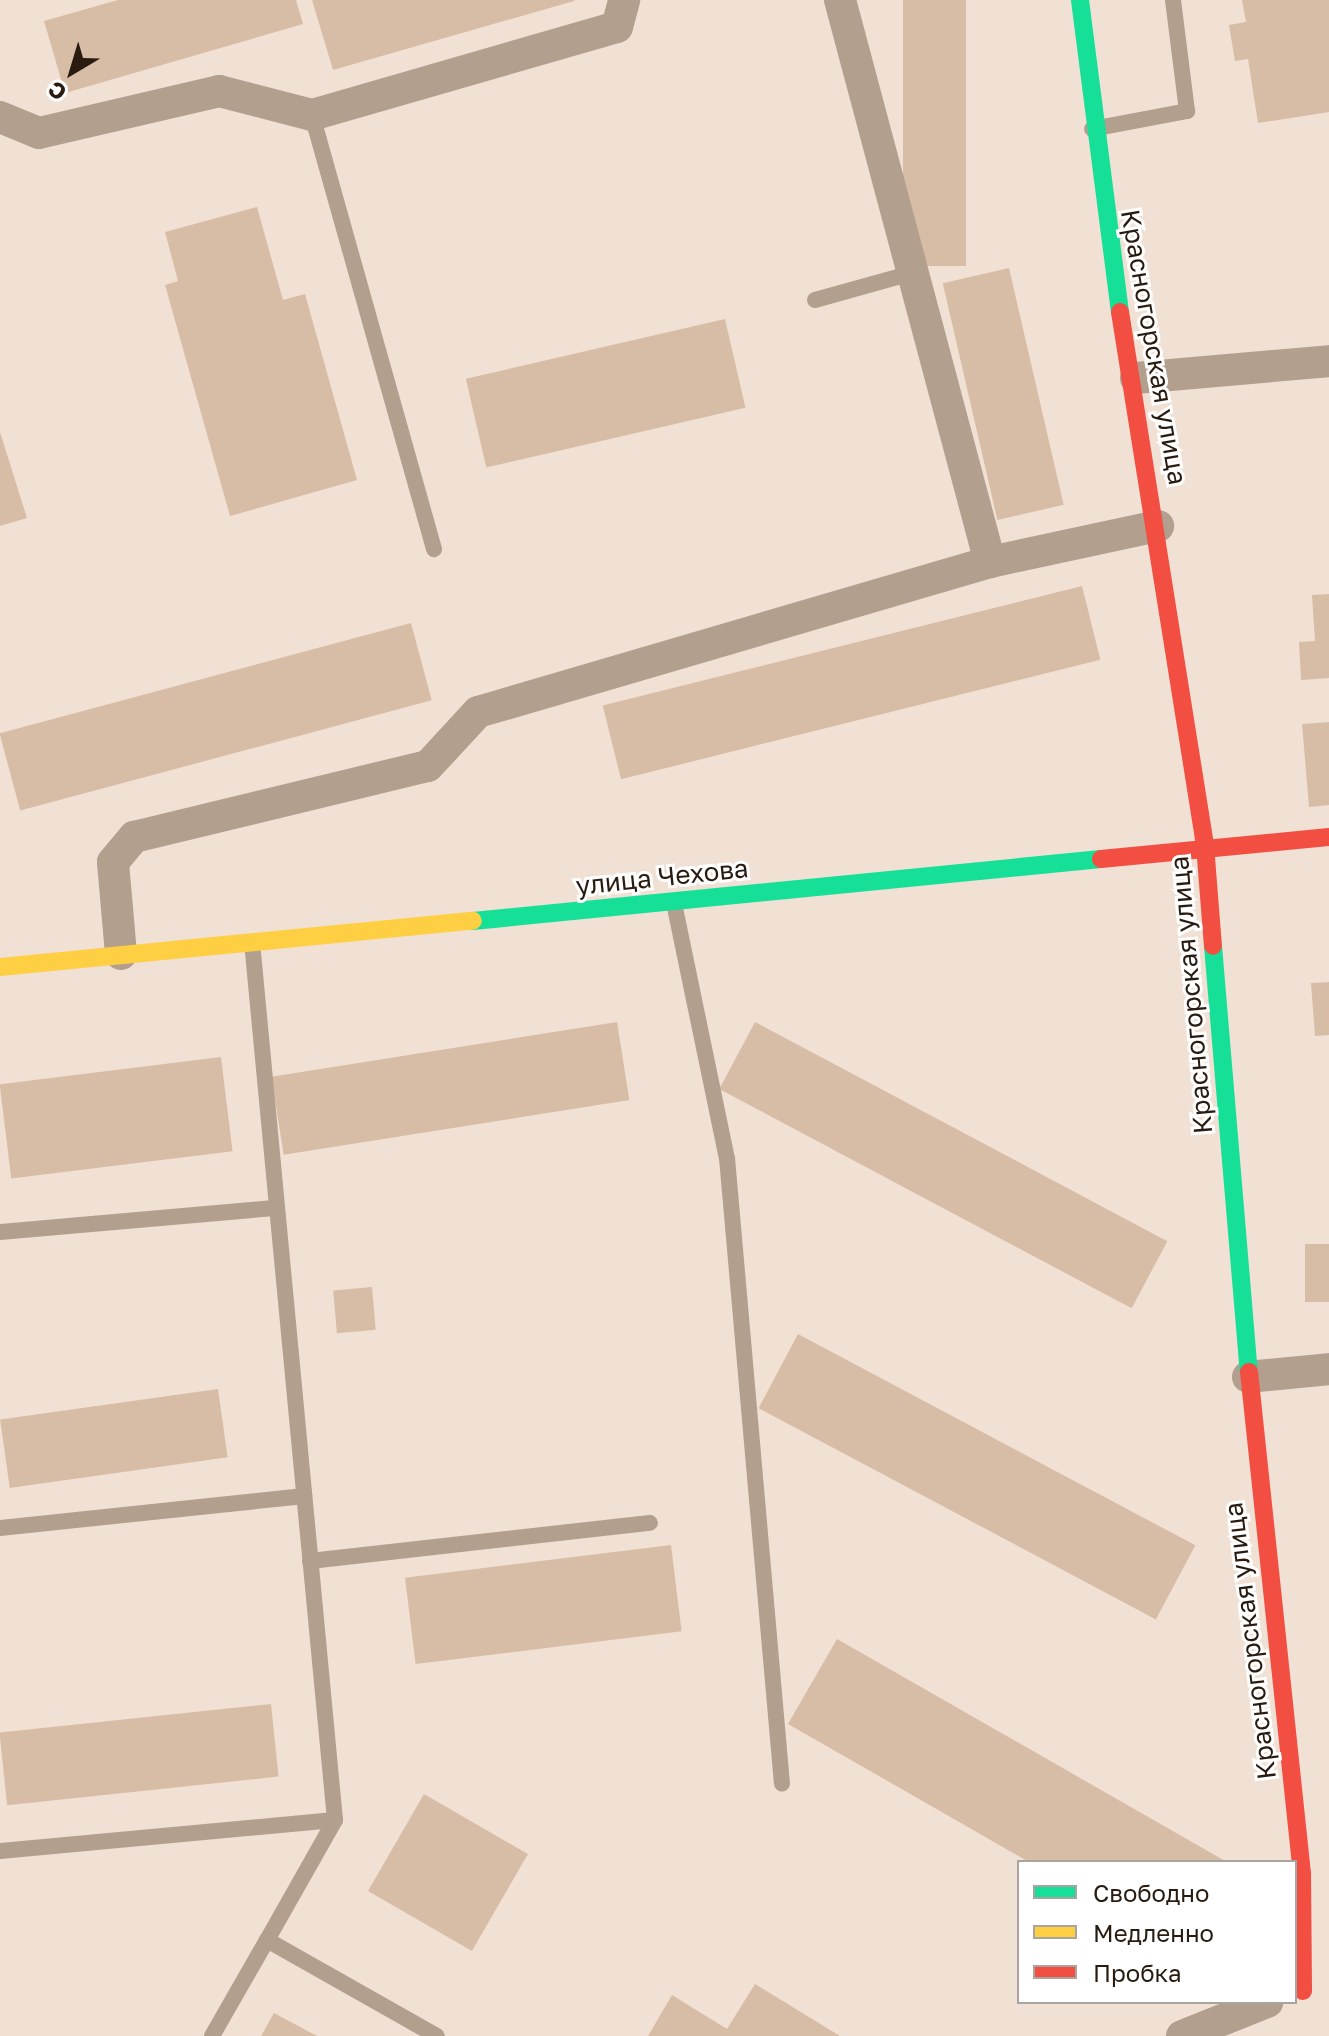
<!DOCTYPE html>
<meta charset="utf-8">
<style>
body{margin:0}
#map{position:relative;width:1329px;height:2036px;overflow:hidden;background:#f1e0d4;font-family:"Golos Text",sans-serif}
div>[style]{position:absolute}
[style*='--x']{left:calc(var(--x)*1px);top:calc(var(--y)*1px);width:calc(var(--w)*1px);rotate:calc(var(--a)*1deg)}
.building>*{inset:0;background:#d8bda6;transform-origin:0 0}
.lane>*{height:16px;margin:-8px;padding:0 8px;transform-origin:8px;border-radius:8px;background:#b29f8e}
.street>*{height:32px;margin:-16px;padding:0 16px;transform-origin:16px;border-radius:16px;background:#b29f8e}
.fast>*{height:18px;margin:-9px;padding:0 9px;transform-origin:9px;border-radius:9px;background:#16e098}
.slow>*{height:18px;margin:-9px;padding:0 9px;transform-origin:9px;border-radius:9px;background:#ffcf43}
.jam>*{height:18px;margin:-9px;padding:0 9px;transform-origin:9px;border-radius:9px;background:#f24e42}
span{translate:-50% -50%;white-space:nowrap;text-align:center;line-height:1.15;-webkit-text-stroke:6px #fff;paint-order:stroke}
.street-label{font-size:26px;color:#291b10}
.legend{position:absolute;left:1017px;top:1860px;width:280px;height:144px;box-sizing:border-box;background:#fff;border:2px solid #a9a49f;margin:0;padding:10px 14px;list-style:none;font-size:24px;color:#291b10}
.legend li{display:flex;align-items:center;gap:16px;height:40px}
.legend b{width:40px;border:2px solid #a9a49f}
.north{position:absolute;left:32px;top:32px;width:80px;height:80px;-webkit-text-stroke:6px #fff;paint-order:stroke;rotate:218deg;font-size:22px;font-weight:700;line-height:32px;text-align:center;color:#291b10}
.north::after{content:'';display:block;margin:auto;width:28px;height:36px;background:#291b10;clip-path:polygon(50% 0,100% 100%,50% 72%,0 100%)}
</style>
<div id="map">
<div class="building">
<i style="clip-path:polygon(118px 0,296px 0,303px 24px,65px 93px,44px 21px)"></i>
<i style="clip-path:polygon(312px 0,574px 0,574px 1px,333px 70px)"></i>
<i style="left:903px;top:0;width:63px;height:266px"></i>
<i style="clip-path:polygon(1242px 0,1329px 0,1329px 112px,1258px 123px,1248px 59px,1235px 61px,1229px 25px,1246px 22px)"></i>
<i style="clip-path:polygon(257px 207px,283px 300px,305px 294px,357px 480px,230px 516px,165px 285px,178px 281px,165px 232px)"></i>
<i style="left:1009px;top:268px;width:243px;height:68px;rotate:77deg"></i>
<i style="left:725px;top:319px;width:91px;height:266px;rotate:77deg"></i>
<i style="clip-path:polygon(0 432px,27px 518px,0 526px)"></i>
<i style="left:1082px;top:586px;width:76px;height:494px;rotate:76deg"></i>
<i style="clip-path:polygon(1329px 594px,1329px 678px,1301px 680px,1299px 642px,1315px 641px,1312px 595px)"></i>
<i style="left:411px;top:623px;width:80px;height:426px;rotate:75deg"></i>
<i style="clip-path:polygon(1329px 722px,1329px 805px,1309px 807px,1302px 724px)"></i>
<i style="clip-path:polygon(1329px 982px,1329px 1035px,1315px 1036px,1311px 983px)"></i>
<i style="left:617px;top:1022px;width:79px;height:350px;rotate:81deg"></i>
<i style="left:755px;top:1022px;width:467px;height:76px;rotate:28deg"></i>
<i style="left:221px;top:1057px;width:95px;height:223px;rotate:83deg"></i>
<i style="left:1329px;top:1244px;width:58px;height:24px;rotate:90deg"></i>
<i style="left:372px;top:1287px;width:43px;height:39px;rotate:85deg"></i>
<i style="left:798px;top:1334px;width:450px;height:84px;rotate:28deg"></i>
<i style="left:218px;top:1389px;width:69px;height:220px;rotate:82deg"></i>
<i style="left:671px;top:1545px;width:87px;height:268px;rotate:83deg"></i>
<i style="clip-path:polygon(837px 1639px,1227px 1862px,1029px 1862px,788px 1724px)"></i>
<i style="left:271px;top:1704px;width:73px;height:273px;rotate:84deg"></i>
<i style="left:424px;top:1794px;width:120px;height:112px;rotate:30deg"></i>
<i style="clip-path:polygon(755px 1984px,840px 2036px,648px 2036px,672px 1995px,727px 2029px)"></i>
<i style="clip-path:polygon(274px 2013px,317px 2036px,261px 2036px)"></i>
</div>
<div class="lane">
<i style="--x:312;--y:115;--w:451;--a:74.3"></i>
<i style="--x:1092;--y:129;--w:97;--a:-10.7"></i>
<i style="--x:1187;--y:111;--w:112;--a:-97.2"></i>
<i style="--x:815;--y:300;--w:101;--a:-15.6"></i>
<i style="--x:674;--y:903;--w:260;--a:78.3"></i>
<i style="--x:727;--y:1158;--w:628;--a:84.98"></i>
<i style="--x:252;--y:942;--w:882;--a:84.6"></i>
<i style="--x:335;--y:1820;--w:138;--a:119.5"></i>
<i style="--x:267;--y:1940;--w:195;--a:29.5"></i>
<i style="--x:0;--y:1232;--w:278;--a:-5"></i>
<i style="--x:0;--y:1528;--w:306;--a:-6"></i>
<i style="--x:310;--y:1561;--w:342;--a:-6.4"></i>
<i style="--x:0;--y:1851;--w:336;--a:-5.3"></i>
<i style="--x:212;--y:2036;--w:111;--a:-60.2"></i>
</div>
<div class="street">
<i style="--x:840;--y:0;--w:582;--a:75.06"></i>
<i style="--x:990;--y:562;--w:172;--a:-12.1"></i>
<i style="--x:0;--y:117;--w:42;--a:22.3"></i>
<i style="--x:39;--y:133;--w:185;--a:-13.1"></i>
<i style="--x:219;--y:91;--w:96;--a:14.5"></i>
<i style="--x:312;--y:115;--w:317;--a:-16.1"></i>
<i style="--x:617;--y:27;--w:28;--a:-75"></i>
<i style="--x:1136;--y:378;--w:194;--a:-5"></i>
<i style="--x:121;--y:954;--w:92;--a:-95"></i>
<i style="--x:113;--y:862;--w:33;--a:-50"></i>
<i style="--x:134;--y:837;--w:302;--a:-13.6"></i>
<i style="--x:428;--y:766;--w:74;--a:-47.2"></i>
<i style="--x:478;--y:712;--w:534;--a:-16.33"></i>
<i style="--x:1248;--y:1377;--w:81;--a:-5.6"></i>
<i style="--x:1182;--y:2036;--w:92;--a:-21.8"></i>
</div>
<div class="fast">
<i style="--x:1080;--y:0;--w:315;--a:82.7"></i>
<i style="--x:473;--y:921;--w:631;--a:-5.64"></i>
<i style="--x:1213;--y:946;--w:428;--a:85.2"></i>
</div>
<div class="slow">
<i style="--x:0;--y:967;--w:475;--a:-5.6"></i>
</div>
<div class="jam">
<i style="--x:1120;--y:312;--w:540;--a:80.94"></i>
<i style="--x:1205;--y:845;--w:101;--a:85.5"></i>
<i style="--x:1101;--y:859;--w:229;--a:-5.5"></i>
<i style="--x:1249;--y:1372;--w:505;--a:83.97"></i>
<i style="--x:1302;--y:1874;--w:117;--a:89.5"></i>
</div>
<div class="street-label">
<span style="left:1154px;top:347px;rotate:80deg">Красногорская улица</span>
<span style="left:662px;top:877px;rotate:-6deg">улица Чехова</span>
<span style="left:1191px;top:995px;rotate:-95deg">Красногорская улица</span>
<span style="left:1250px;top:1641px;rotate:-97deg">Красногорская улица</span>
</div>
<ul class="legend">
<li><b style="height:10px;background:#16e098"></b>Свободно</li>
<li><b style="height:10px;background:#ffcf43"></b>Медленно</li>
<li><b style="height:10px;background:#f24e42"></b>Пробка</li>
</ul>
<div class="north">С</div>
</div>
